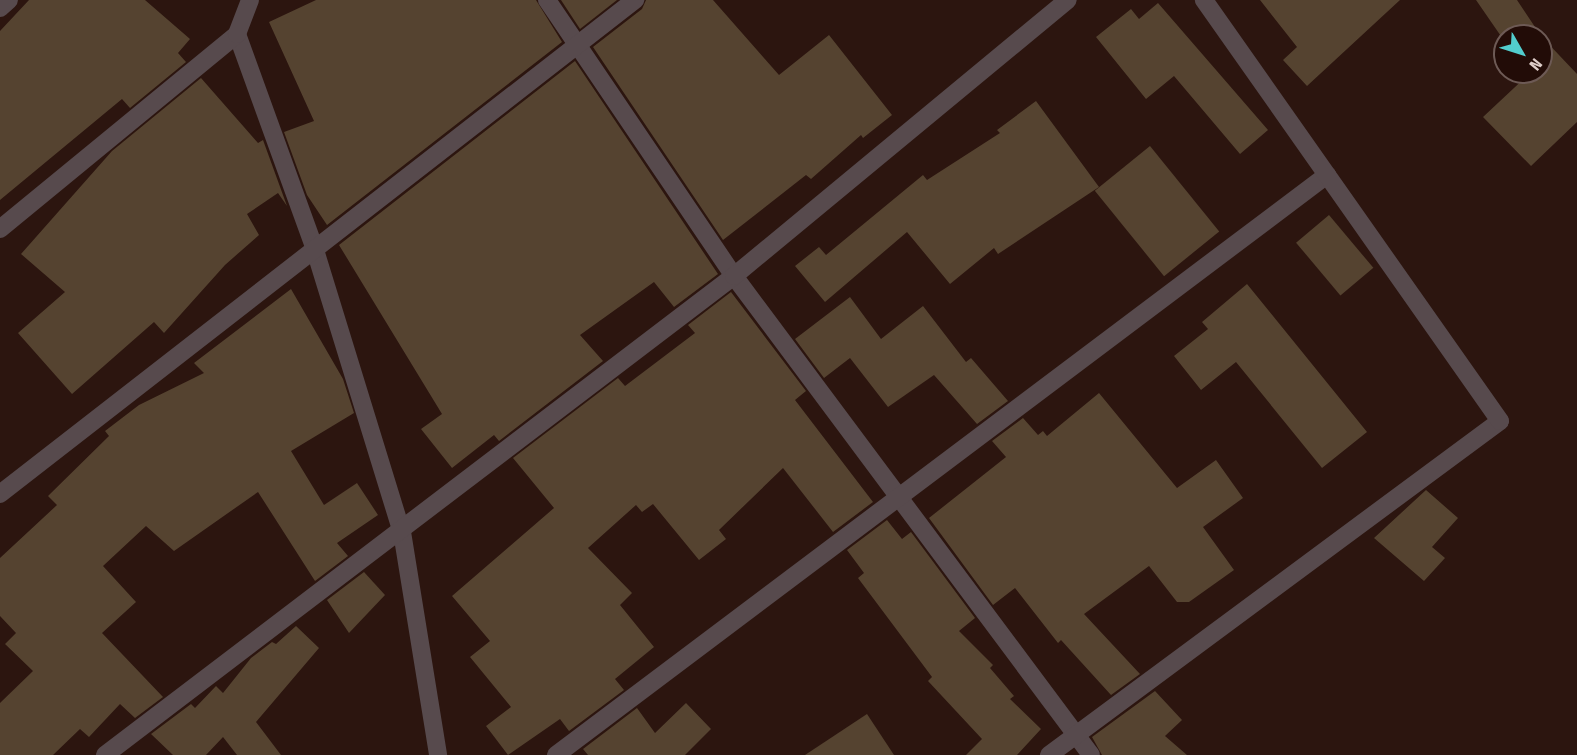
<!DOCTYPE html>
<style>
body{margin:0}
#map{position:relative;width:1577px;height:755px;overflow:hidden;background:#2c150f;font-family:"Fira Sans Condensed",sans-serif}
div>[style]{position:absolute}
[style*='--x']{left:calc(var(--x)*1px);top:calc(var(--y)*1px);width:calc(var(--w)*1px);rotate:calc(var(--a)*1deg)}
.building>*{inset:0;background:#554330;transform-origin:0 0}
.minor>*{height:18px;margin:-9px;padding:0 9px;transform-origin:9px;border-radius:9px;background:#574a4d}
span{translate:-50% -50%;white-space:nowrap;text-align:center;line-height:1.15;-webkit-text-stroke:6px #220c07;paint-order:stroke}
.north{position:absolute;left:1493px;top:24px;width:60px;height:60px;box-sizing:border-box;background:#220c07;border:2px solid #6d5a55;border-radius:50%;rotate:129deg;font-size:16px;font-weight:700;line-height:24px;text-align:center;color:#decec9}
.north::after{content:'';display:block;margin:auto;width:21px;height:27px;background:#52cdcd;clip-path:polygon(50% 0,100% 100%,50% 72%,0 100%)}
</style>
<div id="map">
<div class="building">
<i style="clip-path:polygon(29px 0,145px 0,190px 39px,178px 53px,186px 62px,130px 108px,122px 99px,0 200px,0 31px)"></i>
<i style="clip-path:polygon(316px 0,536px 0,562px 42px,327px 225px,307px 195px,284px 132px,314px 121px,269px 22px)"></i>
<i style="clip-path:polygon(561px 0,617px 0,580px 29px)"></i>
<i style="clip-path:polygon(646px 0,713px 0,779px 75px,829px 35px,892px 115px,863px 138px,861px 135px,811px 179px,806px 175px,723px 240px,593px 47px,642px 9px)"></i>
<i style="clip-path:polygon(1260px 0,1400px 0,1307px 86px,1283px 60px,1297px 47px)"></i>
<i style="clip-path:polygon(1476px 0,1517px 0,1541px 36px,1577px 74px,1577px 122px,1531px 166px,1483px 117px,1528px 75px,1525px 72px,1541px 72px,1541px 36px,1505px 36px,1505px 42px)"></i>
<i style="clip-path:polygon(1158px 3px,1268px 130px,1240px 154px,1174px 76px,1146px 99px,1096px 37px,1131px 9px,1139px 19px)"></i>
<i style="clip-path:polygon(575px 61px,718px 274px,674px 307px,654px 282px,580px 335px,603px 361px,499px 441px,494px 435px,452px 468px,421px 429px,442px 414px,339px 245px)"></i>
<i style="clip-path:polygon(201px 78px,258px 143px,263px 140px,287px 206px,278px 193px,247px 214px,259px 235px,225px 265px,164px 333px,154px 322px,72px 394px,18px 333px,65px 292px,21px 254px,112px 151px)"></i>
<i style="clip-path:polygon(1036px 101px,1099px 187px,998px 254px,994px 248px,950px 284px,907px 232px,825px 302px,795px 266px,819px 247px,826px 255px,923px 175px,927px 180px,1000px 133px,997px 130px)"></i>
<i style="left:1150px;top:146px;width:110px;height:71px;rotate:51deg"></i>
<i style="left:1329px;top:215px;width:69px;height:43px;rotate:50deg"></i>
<i style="clip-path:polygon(1247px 284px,1367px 432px,1322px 468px,1236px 362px,1201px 390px,1174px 356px,1208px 329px,1202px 322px)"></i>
<i style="clip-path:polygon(291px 289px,343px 379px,354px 413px,291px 451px,324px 505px,357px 483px,378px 515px,337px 543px,348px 556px,315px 581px,258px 492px,174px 551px,146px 526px,103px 566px,136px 602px,102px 633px,163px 697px,135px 718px,120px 704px,89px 737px,80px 729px,53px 755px,0 755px,0 703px,33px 671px,5px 644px,16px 633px,0 616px,0 558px,57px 505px,48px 496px,109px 436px,105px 431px,139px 405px,204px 373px,194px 363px)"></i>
<i style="clip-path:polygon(731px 292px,806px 391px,795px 400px,873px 502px,833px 532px,783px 468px,719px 530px,726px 539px,699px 560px,653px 504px,642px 512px,636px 505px,588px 548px,632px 593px,620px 605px,654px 647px,615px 679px,624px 690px,569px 731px,560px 719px,508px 755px,486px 726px,511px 707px,470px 657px,490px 641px,452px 596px,554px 508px,513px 458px,618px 378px,625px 386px,695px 333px,688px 325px)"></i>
<i style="clip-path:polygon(850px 297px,881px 339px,923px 306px,966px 362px,971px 358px,1008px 401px,977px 424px,934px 375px,888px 407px,850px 358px,824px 378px,795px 339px)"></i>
<i style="clip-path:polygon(1099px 393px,1177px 488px,1216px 460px,1243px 498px,1203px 527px,1234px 570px,1189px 602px,1177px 602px,1149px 566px,1084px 614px,1140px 674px,1111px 695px,1061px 640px,1058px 643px,1015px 588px,993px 605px,929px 518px,1006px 457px,992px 441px,1023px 418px,1038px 435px,1043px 431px,1047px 436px)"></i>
<i style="clip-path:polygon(1426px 490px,1458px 518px,1432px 547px,1445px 558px,1424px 581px,1374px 538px)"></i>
<i style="clip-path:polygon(887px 520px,902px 539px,911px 532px,975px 618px,959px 631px,993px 665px,990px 668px,1014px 696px,1010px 699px,1041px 729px,1017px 755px,966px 755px,982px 739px,928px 681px,932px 677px,858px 578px,864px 573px,847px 550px)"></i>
<i style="clip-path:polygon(364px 572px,385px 595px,349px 633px,327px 600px)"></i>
<i style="clip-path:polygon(296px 626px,319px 648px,256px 722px,281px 755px,237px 755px,223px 737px,206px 755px,173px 755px,151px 734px,191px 704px,195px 708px,216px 686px,223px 693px,251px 658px,272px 642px,276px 644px)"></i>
<i style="clip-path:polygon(1155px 691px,1182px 720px,1165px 736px,1187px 755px,1102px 755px,1092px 737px)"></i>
<i style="clip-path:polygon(686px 703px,711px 729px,685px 755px,588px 755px,583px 749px,637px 708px,655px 733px)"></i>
<i style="clip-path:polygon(867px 714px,894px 755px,805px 755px)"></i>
</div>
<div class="minor">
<i style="--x:547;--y:0;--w:333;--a:55.9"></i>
<i style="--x:734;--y:276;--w:597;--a:53.3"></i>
<i style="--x:0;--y:8;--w:12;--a:-42"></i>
<i style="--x:237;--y:34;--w:230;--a:70.1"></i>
<i style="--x:315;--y:250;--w:295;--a:72.9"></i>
<i style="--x:402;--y:532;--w:226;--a:80.8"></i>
<i style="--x:0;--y:229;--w:307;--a:-39.4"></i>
<i style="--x:237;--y:34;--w:36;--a:-69"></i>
<i style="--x:0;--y:494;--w:805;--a:-37.88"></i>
<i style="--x:105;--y:755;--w:791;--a:-37.29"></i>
<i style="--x:734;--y:276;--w:433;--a:-39.6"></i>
<i style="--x:556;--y:755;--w:965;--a:-36.95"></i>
<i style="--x:1049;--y:755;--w:561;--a:-36.52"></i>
<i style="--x:1500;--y:421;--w:515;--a:-125.11"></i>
</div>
<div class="north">N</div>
</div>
